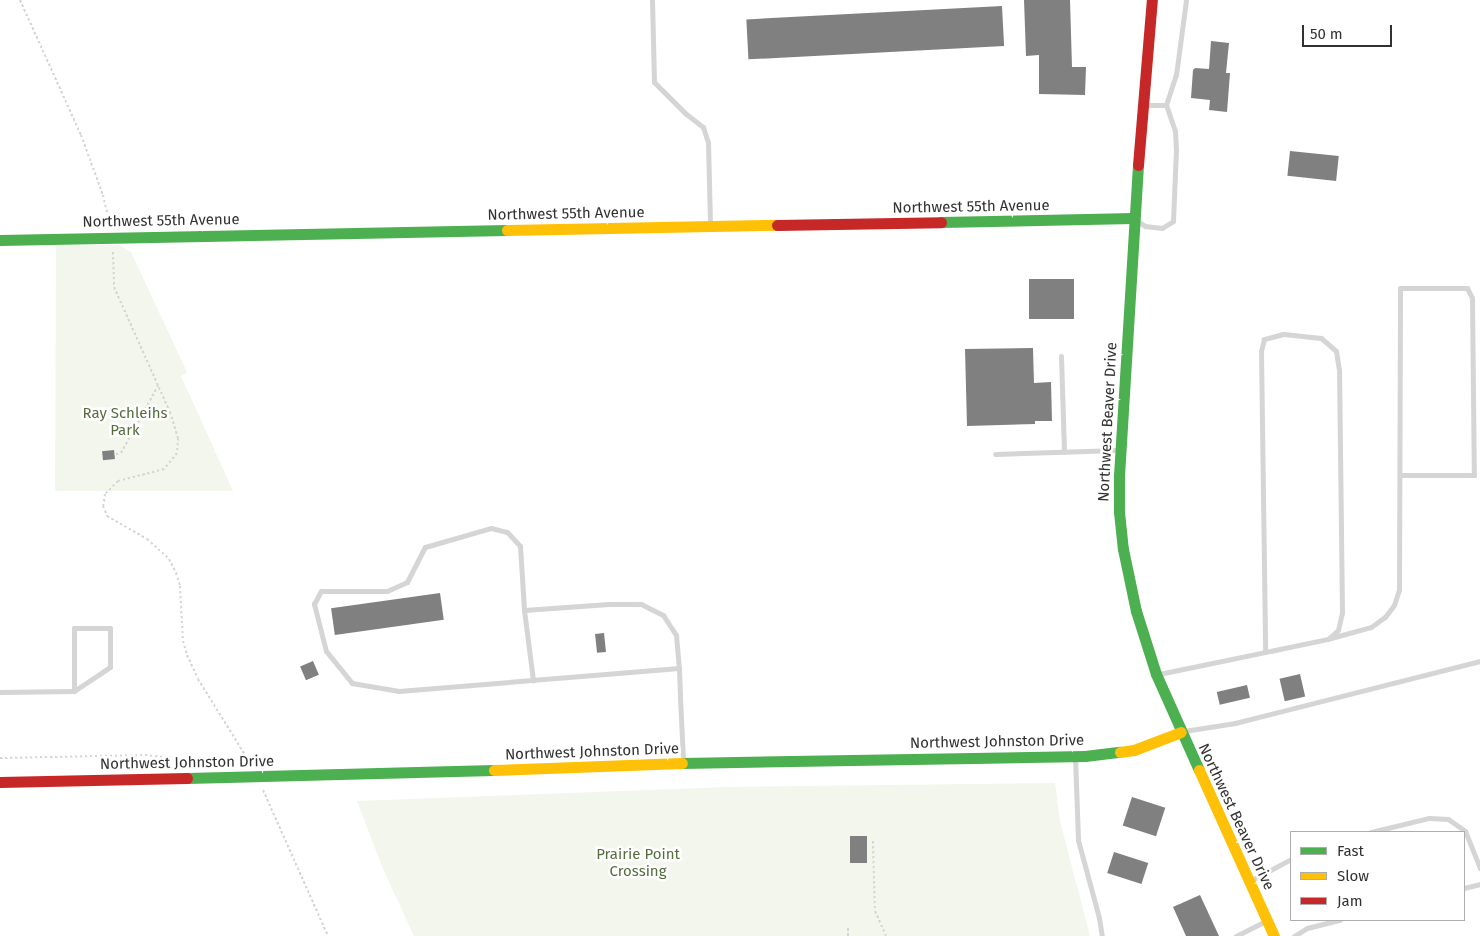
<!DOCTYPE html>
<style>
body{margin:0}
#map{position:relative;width:1480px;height:936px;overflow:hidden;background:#fff;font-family:"Fira Sans",sans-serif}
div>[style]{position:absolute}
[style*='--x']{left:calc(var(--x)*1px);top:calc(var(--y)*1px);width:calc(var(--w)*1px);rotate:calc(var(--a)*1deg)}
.green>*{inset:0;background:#f2f6ed}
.building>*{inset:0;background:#808080;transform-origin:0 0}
.path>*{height:2px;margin-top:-1px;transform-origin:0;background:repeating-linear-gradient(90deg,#d5d5d5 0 2.5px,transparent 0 5px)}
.lane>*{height:5px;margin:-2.5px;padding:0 2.5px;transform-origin:2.5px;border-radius:2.5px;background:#d5d5d5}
.fast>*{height:11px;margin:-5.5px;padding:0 5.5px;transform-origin:5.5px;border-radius:5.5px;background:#4caf50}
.slow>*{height:11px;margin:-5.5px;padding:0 5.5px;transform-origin:5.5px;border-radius:5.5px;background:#ffc107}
.jam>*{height:11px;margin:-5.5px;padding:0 5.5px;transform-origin:5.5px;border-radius:5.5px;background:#c62828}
span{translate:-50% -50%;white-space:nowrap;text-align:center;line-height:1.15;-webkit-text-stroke:5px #fff;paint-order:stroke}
.street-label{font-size:15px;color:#313131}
.park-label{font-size:15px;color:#546d3d}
.legend{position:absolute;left:1290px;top:831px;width:175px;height:90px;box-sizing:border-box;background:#fff;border:1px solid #adadad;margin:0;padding:6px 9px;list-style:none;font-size:15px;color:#313131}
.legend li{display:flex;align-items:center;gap:10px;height:25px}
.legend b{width:25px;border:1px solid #adadad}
.scale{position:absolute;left:1302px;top:25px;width:90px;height:22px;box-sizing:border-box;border:2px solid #313131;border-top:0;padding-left:6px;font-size:15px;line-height:18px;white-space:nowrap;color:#313131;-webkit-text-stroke:4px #fff;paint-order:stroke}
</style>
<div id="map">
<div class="green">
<i style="clip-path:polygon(56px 245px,119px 245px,131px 252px,187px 372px,181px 376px,233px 491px,55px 491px)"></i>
<i style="clip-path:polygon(1055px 783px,1060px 821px,1090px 936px,414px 936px,383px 869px,357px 801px,729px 787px)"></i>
</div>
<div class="building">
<i style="clip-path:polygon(1024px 0,1070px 0,1072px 67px,1086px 67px,1085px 95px,1039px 94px,1039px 55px,1026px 56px)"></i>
<i style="left:1002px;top:6px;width:40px;height:256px;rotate:87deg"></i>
<i style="clip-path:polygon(1211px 41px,1229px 43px,1226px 73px,1230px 73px,1227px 112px,1209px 110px,1210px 100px,1191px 98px,1193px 70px,1195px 68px,1209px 69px)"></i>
<i style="left:1290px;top:151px;width:49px;height:25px;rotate:6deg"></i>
<i style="left:1074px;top:279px;width:40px;height:45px;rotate:90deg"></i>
<i style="clip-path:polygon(1033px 348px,1034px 383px,1051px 382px,1052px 421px,1035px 421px,1035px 424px,967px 426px,965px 349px)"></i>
<i style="left:114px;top:450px;width:9px;height:12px;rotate:84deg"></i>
<i style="left:440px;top:593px;width:27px;height:110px;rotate:82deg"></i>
<i style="left:604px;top:633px;width:19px;height:9px;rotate:84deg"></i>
<i style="left:313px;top:661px;width:15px;height:14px;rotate:67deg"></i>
<i style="left:1300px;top:674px;width:23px;height:21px;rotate:77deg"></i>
<i style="left:1247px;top:685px;width:13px;height:31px;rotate:77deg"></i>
<i style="left:1132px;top:797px;width:35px;height:30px;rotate:18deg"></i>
<i style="left:850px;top:836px;width:17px;height:27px"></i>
<i style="left:1114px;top:852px;width:36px;height:22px;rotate:18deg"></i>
<i style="clip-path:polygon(1200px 895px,1219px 936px,1186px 936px,1173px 907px)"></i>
</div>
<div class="path">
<i style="--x:20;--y:0;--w:148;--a:65.7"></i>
<i style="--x:81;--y:135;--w:64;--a:69.9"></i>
<i style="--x:103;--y:195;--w:31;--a:77"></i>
<i style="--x:113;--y:252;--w:35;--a:88"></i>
<i style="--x:114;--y:287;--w:137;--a:65.9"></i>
<i style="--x:170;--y:412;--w:27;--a:73"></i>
<i style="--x:178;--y:438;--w:15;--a:94"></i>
<i style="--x:177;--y:453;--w:21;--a:129"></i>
<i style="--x:164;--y:469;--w:48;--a:165.4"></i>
<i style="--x:118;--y:481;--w:18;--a:135"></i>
<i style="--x:105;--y:494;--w:12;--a:99"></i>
<i style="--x:103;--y:506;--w:11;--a:68"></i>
<i style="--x:107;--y:516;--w:46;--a:29.9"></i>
<i style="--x:147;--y:539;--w:30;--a:42"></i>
<i style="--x:169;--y:559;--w:16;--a:63"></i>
<i style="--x:176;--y:573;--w:14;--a:73"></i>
<i style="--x:180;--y:586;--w:55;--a:86.9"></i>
<i style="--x:183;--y:641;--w:15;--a:74"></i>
<i style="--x:187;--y:655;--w:26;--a:65"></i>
<i style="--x:198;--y:679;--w:99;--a:58.2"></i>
<i style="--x:116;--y:454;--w:5;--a:-11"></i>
<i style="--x:121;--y:453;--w:77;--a:-61.1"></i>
<i style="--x:0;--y:758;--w:145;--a:-1.2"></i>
<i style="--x:145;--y:755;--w:30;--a:6"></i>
<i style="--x:175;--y:758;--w:25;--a:14"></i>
<i style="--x:263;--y:790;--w:160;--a:66"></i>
<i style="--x:873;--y:841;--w:70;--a:88.4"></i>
<i style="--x:875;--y:911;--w:27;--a:66"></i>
<i style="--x:848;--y:936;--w:8;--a:-90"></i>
</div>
<div class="lane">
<i style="--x:652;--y:0;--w:82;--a:88.6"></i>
<i style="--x:654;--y:82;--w:44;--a:45"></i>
<i style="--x:685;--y:113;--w:23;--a:38"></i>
<i style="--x:703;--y:127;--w:16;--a:72"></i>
<i style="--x:708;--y:142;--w:82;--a:88.6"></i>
<i style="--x:1144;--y:105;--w:22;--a:0"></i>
<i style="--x:1166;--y:105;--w:32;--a:-72"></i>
<i style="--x:1176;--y:75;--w:76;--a:-82.4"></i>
<i style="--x:1136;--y:220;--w:11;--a:34"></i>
<i style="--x:1145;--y:226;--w:17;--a:7"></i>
<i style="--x:1162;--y:228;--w:13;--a:-32"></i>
<i style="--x:1173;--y:221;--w:71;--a:-87.6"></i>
<i style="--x:1176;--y:150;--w:19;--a:-93"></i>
<i style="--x:1175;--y:131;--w:28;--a:-109"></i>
<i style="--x:1061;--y:356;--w:96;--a:88.2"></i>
<i style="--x:995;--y:454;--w:123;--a:-1.9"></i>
<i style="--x:524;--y:610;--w:71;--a:82.7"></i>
<i style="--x:1331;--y:638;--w:41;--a:-15.4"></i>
<i style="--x:1371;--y:627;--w:17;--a:-36"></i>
<i style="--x:1385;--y:617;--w:15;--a:-53"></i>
<i style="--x:1394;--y:605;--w:16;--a:-72"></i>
<i style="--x:1399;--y:590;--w:302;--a:-89.8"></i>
<i style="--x:1400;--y:288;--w:67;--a:0"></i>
<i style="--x:1467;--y:288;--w:11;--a:63"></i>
<i style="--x:1472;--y:298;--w:177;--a:89.4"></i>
<i style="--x:1474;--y:475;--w:74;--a:180"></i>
<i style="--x:679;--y:668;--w:281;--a:175.3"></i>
<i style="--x:399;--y:691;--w:48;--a:-170.3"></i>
<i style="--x:352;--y:683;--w:41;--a:-129.1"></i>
<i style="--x:326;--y:651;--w:49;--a:-104.3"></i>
<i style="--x:314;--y:604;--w:15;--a:-62"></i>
<i style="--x:321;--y:591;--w:66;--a:0"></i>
<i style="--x:387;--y:591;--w:22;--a:-24"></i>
<i style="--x:407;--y:582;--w:39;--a:-63"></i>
<i style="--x:425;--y:547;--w:69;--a:-16.1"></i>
<i style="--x:491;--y:528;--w:16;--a:14"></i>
<i style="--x:507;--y:532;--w:19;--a:47"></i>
<i style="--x:520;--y:546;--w:64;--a:86.4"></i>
<i style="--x:524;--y:610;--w:85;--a:-4"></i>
<i style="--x:609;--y:604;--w:32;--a:0"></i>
<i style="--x:641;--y:604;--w:25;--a:27"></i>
<i style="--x:663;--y:615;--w:24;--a:57"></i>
<i style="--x:676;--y:635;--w:33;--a:85"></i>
<i style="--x:679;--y:668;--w:30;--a:88"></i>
<i style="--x:680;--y:698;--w:62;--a:87.2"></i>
<i style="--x:1159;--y:674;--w:173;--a:-11.7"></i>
<i style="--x:1328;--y:639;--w:13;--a:-42"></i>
<i style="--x:1338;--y:630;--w:17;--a:-77"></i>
<i style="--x:1342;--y:613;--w:243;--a:-90.7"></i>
<i style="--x:1339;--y:370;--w:19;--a:-99"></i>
<i style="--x:1336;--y:351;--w:20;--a:-139"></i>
<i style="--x:1321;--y:338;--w:38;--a:-174"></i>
<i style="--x:1283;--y:334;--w:20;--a:165"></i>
<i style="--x:1264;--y:339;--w:12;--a:104"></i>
<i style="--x:1261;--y:351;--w:300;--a:89.2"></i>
<i style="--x:0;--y:692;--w:74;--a:-0.8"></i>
<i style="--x:74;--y:691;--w:43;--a:-33.7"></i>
<i style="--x:110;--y:667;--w:39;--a:-90"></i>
<i style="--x:110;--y:628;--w:36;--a:180"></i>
<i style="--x:74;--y:628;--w:63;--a:90"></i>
<i style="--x:1184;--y:731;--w:52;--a:-8.9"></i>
<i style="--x:1235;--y:723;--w:253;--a:-14.2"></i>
<i style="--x:1075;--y:757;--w:83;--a:87.9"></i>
<i style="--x:1078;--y:840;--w:81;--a:74.9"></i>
<i style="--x:1099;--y:918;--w:18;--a:81"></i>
<i style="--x:1371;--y:832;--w:60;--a:-13.6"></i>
<i style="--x:1429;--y:818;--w:19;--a:3"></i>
<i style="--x:1448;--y:819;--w:21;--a:35"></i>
<i style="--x:1465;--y:831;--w:40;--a:68"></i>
<i style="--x:1252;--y:880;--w:44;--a:-28.3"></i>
<i style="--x:1464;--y:888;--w:16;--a:-14"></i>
<i style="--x:1236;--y:936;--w:31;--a:-27"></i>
<i style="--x:1294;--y:936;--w:15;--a:-32"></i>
<i style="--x:1307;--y:928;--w:34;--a:-14"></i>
</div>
<div class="fast">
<i style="--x:1138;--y:165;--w:312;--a:93.5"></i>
<i style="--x:1119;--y:476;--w:36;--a:90"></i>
<i style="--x:1119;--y:512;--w:37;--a:84"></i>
<i style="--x:1123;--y:549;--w:63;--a:78.2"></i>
<i style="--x:1136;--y:611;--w:66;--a:72.4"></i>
<i style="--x:1156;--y:674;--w:105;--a:65.9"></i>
<i style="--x:941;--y:222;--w:192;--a:-1.2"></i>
<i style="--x:0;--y:240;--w:507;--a:-1.13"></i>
<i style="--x:682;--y:763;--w:403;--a:-1"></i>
<i style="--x:1085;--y:756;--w:35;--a:-7"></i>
<i style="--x:187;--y:778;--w:307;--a:-1.5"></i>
</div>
<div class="slow">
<i style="--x:507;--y:230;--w:270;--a:-1.1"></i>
<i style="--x:1120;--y:752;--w:14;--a:-8"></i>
<i style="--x:1134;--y:750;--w:50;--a:-21"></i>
<i style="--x:494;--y:770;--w:188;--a:-2.1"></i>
<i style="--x:1199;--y:770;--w:182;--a:65.7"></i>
</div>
<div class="jam">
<i style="--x:1138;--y:165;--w:166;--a:-85.2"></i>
<i style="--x:777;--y:225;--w:164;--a:-1"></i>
<i style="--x:0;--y:782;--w:187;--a:-1.2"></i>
</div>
<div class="street-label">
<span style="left:971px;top:207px;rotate:-1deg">Northwest 55th Avenue</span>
<span style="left:566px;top:214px;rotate:-1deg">Northwest 55th Avenue</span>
<span style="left:161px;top:221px;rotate:-1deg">Northwest 55th Avenue</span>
<span style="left:1108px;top:422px;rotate:-87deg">Northwest Beaver Drive</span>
<span style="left:997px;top:742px;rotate:-1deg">Northwest Johnston Drive</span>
<span style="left:592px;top:752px;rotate:-2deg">Northwest Johnston Drive</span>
<span style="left:187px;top:763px;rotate:-1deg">Northwest Johnston Drive</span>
<span style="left:1236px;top:817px;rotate:65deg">Northwest Beaver Drive</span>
</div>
<div class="park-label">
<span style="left:125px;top:422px">Ray Schleihs<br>Park</span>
<span style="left:638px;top:863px">Prairie Point<br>Crossing</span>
</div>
<ul class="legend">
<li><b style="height:6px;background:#4caf50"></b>Fast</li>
<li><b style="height:6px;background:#ffc107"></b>Slow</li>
<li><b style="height:6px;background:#c62828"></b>Jam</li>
</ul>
<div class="scale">50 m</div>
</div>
